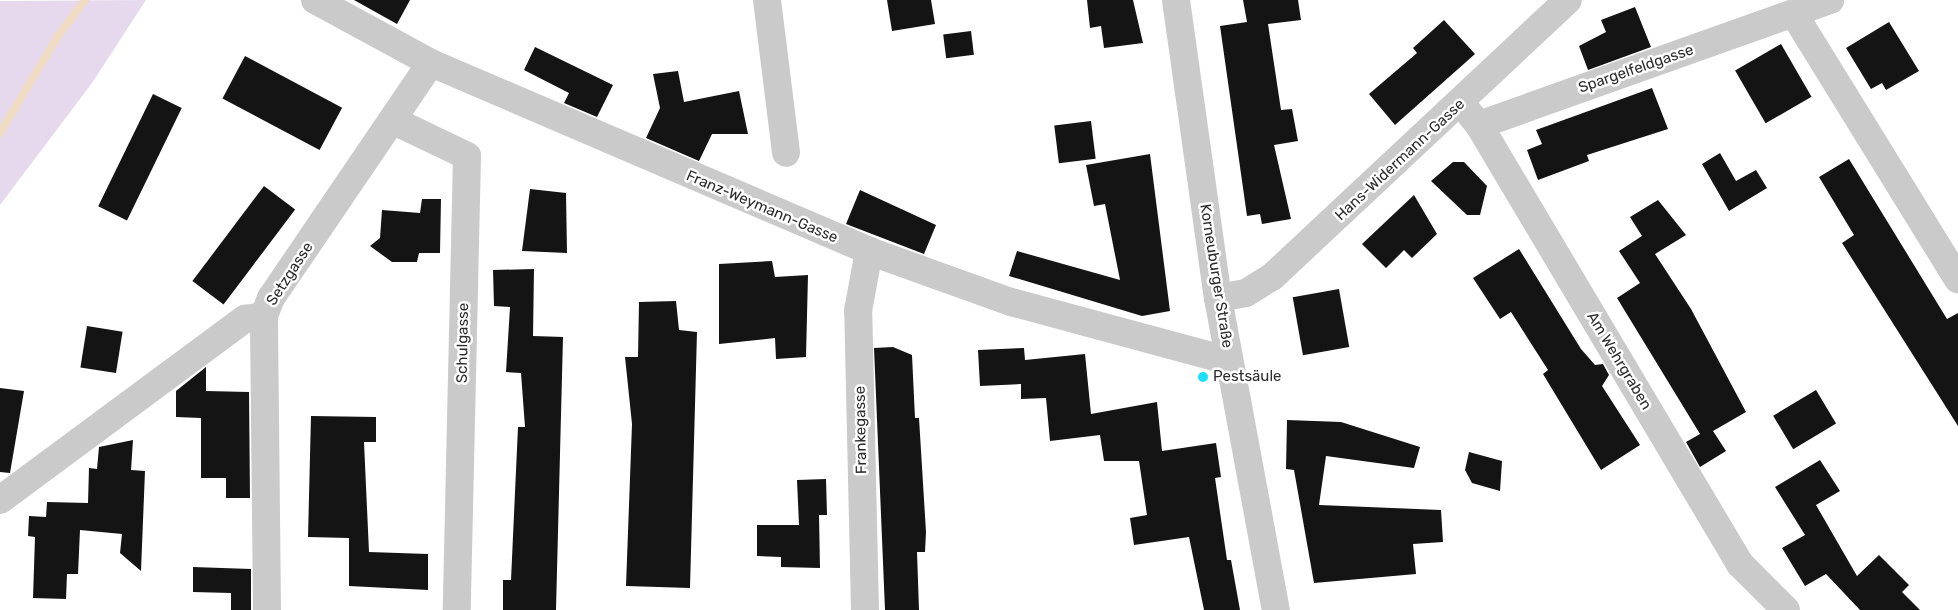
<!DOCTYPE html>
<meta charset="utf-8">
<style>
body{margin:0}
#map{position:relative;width:1958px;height:610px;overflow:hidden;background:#fff;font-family:Rubik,sans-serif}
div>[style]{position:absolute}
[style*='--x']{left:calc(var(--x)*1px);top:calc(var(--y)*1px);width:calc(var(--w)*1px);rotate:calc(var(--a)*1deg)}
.green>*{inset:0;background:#e6d9ed}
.stream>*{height:8px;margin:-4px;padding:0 4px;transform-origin:4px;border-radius:4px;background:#efdcc3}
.building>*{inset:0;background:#141414;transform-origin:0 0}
.minor>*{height:28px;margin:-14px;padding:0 14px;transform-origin:14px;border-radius:14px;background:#cacaca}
.dots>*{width:14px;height:14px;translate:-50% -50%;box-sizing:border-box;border:2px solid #fff;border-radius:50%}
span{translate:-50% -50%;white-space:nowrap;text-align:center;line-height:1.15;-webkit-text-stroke:5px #fff;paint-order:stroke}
.street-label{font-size:15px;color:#2d2d2d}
.poi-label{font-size:15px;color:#2d2d2d}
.left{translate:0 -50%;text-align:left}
</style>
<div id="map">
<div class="green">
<i style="clip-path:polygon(146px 0,92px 83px,0 205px,0 1px)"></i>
</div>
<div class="stream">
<i style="--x:0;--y:133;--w:113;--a:-59.1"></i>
<i style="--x:58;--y:36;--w:45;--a:-53.1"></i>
</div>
<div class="building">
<i style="clip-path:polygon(354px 0,410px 0,397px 24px)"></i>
<i style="clip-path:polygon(887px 0,931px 0,935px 24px,892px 31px)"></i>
<i style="clip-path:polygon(1087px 0,1133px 0,1143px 43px,1104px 48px,1101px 26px,1090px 28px)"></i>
<i style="clip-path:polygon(1243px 0,1298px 0,1301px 20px,1268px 24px,1281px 110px,1292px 109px,1298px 141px,1274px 145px,1291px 219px,1262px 224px,1260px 214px,1247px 216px,1220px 26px,1247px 22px)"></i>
<i style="clip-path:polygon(1635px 7px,1651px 47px,1588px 70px,1579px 46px,1606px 32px,1601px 20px)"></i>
<i style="clip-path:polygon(1444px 20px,1475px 54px,1395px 125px,1369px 94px,1417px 53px,1413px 48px)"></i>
<i style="clip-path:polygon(1889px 22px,1919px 71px,1886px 90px,1882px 83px,1871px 89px,1846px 48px)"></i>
<i style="left:971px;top:31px;width:24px;height:28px;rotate:83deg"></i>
<i style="left:1781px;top:44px;width:61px;height:53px;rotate:60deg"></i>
<i style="clip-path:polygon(535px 47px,613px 85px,597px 117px,564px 103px,569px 93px,524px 70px)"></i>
<i style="left:245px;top:56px;width:110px;height:48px;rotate:28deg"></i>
<i style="clip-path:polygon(678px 71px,684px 102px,739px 91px,748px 134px,712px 134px,699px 161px,646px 138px,660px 108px,653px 74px)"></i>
<i style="clip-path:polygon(1652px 88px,1668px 129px,1587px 155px,1589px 161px,1538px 180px,1527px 150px,1542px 144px,1536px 130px)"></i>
<i style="left:153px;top:94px;width:32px;height:125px;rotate:26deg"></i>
<i style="left:1091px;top:121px;width:38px;height:37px;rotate:83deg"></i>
<i style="clip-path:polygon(1720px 153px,1736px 181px,1756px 170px,1767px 188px,1729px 211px,1702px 164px)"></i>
<i style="clip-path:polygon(1150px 154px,1170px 311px,1142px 316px,1009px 276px,1017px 251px,1120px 280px,1105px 204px,1094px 206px,1086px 165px)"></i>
<i style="clip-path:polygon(1849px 159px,1947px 319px,1958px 313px,1958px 426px,1842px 243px,1854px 235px,1819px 177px)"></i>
<i style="clip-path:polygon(1453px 162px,1464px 162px,1487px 186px,1480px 215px,1467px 215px,1431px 181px)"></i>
<i style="left:264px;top:186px;width:39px;height:119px;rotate:37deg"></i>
<i style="clip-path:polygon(530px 189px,566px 193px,567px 253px,522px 251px)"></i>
<i style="clip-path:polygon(860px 190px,936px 225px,924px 254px,846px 224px)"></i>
<i style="clip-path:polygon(1414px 195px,1437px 234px,1412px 258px,1404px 250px,1386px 268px,1362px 244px)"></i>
<i style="clip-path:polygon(422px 199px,441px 199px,440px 253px,419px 253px,417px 262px,392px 262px,370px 246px,380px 238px,382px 210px,420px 213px)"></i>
<i style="clip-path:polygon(1658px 200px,1686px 235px,1655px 254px,1691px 309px,1746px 412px,1713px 431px,1726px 451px,1700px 467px,1686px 442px,1700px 434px,1617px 298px,1640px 283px,1619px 251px,1642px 236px,1630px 217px)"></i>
<i style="clip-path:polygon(1519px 249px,1581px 349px,1595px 365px,1603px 364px,1609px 375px,1602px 386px,1640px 445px,1601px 470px,1543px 374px,1548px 370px,1511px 312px,1500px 319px,1473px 278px)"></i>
<i style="clip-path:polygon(772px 261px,775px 277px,808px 275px,806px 357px,776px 359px,775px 338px,719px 344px,719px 264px)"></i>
<i style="clip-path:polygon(534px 269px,533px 336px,563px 337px,556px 610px,503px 610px,503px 580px,511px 580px,518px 427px,525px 427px,521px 373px,506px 372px,510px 307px,494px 306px,493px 270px)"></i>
<i style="left:1339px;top:289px;width:59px;height:47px;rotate:80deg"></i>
<i style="clip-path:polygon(676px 301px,679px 330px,697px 332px,690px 588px,626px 586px,632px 424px,625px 357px,638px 357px,639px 302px)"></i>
<i style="left:87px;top:326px;width:36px;height:42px;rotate:9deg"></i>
<i style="clip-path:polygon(893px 347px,912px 355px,915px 418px,919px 418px,926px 532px,925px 552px,917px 552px,919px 610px,885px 610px,874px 348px)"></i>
<i style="clip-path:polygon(1024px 348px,1025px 360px,1085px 354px,1091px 414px,1157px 402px,1162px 451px,1216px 443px,1221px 477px,1215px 478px,1227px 560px,1231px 560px,1240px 610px,1204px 610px,1189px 537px,1134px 545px,1130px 518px,1147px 515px,1139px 461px,1104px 461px,1100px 435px,1050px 441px,1046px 398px,1021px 399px,1021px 384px,980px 386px,978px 350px)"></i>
<i style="clip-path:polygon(206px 367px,206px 391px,249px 392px,250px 498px,226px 498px,226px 478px,201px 478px,201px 418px,176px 417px,176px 391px)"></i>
<i style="clip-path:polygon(0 388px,24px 391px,10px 473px,0 472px)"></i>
<i style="left:1816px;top:390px;width:39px;height:50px;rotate:59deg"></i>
<i style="clip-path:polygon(311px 416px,376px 417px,376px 442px,364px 442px,369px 552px,428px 554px,428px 590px,349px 586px,349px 538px,308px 537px)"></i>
<i style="clip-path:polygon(1287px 420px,1341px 422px,1420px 447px,1414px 468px,1326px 456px,1319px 505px,1441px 510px,1443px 542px,1413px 544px,1416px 574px,1314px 583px,1294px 470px,1286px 469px)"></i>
<i style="clip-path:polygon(133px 440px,131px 470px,145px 471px,141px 571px,120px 553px,122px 534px,80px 530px,78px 574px,67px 574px,66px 599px,33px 598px,35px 537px,28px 536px,29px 516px,46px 517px,47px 502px,88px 503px,89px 468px,97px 469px,99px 447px)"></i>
<i style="clip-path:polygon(1469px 452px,1502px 461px,1500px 491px,1472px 483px,1465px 470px)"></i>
<i style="clip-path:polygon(1820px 460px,1840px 491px,1816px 505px,1857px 576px,1879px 555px,1909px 585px,1902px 592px,1920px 610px,1860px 610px,1826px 574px,1805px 586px,1782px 548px,1805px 535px,1775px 487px)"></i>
<i style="clip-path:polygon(826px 479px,827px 515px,819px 515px,820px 568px,781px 567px,781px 557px,757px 556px,757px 525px,799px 525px,797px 480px)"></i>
<i style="clip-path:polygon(193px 567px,251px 569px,251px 610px,231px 610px,231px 593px,193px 592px)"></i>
</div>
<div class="minor">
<i style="--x:315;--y:0;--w:132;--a:28.5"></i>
<i style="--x:431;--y:63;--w:477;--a:23.2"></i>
<i style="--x:869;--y:251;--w:151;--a:19.8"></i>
<i style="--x:1011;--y:302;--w:226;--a:15.1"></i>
<i style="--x:767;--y:0;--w:154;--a:82.9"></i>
<i style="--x:1176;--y:0;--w:301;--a:82"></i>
<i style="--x:1218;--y:298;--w:317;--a:79.5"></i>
<i style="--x:1794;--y:14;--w:312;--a:58.3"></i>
<i style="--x:1461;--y:103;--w:28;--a:51"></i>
<i style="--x:1479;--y:125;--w:511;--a:59.27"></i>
<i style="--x:1740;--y:564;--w:65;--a:45"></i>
<i style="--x:394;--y:121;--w:81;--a:25.6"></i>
<i style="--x:467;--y:156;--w:454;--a:91.3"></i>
<i style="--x:1479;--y:125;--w:373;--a:-19.6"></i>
<i style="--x:1218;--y:298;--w:28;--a:-10"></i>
<i style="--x:1246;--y:293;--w:31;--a:-32"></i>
<i style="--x:1272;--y:277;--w:405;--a:-43.1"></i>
<i style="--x:0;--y:500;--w:305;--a:-36.5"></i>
<i style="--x:245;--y:319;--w:19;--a:-9"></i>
<i style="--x:267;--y:610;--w:294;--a:-90.6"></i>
<i style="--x:264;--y:316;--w:19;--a:-69"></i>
<i style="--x:271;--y:298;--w:284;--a:-55.8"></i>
<i style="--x:865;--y:610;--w:299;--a:-91.3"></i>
<i style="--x:858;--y:311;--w:61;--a:-79.6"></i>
</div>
<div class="dots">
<i style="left:1203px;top:377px;background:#1ddff7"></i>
</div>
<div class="street-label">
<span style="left:1636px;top:69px;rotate:-19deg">Spargelfeldgasse</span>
<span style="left:1400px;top:160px;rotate:-43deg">Hans-Widermann-Gasse</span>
<span style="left:762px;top:207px;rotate:23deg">Franz-Weymann-Gasse</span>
<span style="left:290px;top:274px;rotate:-57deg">Setzgasse</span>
<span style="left:1216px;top:276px;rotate:81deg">Korneuburger Straße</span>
<span style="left:463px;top:343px;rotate:-89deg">Schulgasse</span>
<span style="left:1619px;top:361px;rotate:59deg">Am Wehrgraben</span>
<span style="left:861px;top:430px;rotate:-91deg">Frankegasse</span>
</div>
<div class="poi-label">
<span class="left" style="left:1213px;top:377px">Pestsäule</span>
</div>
</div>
